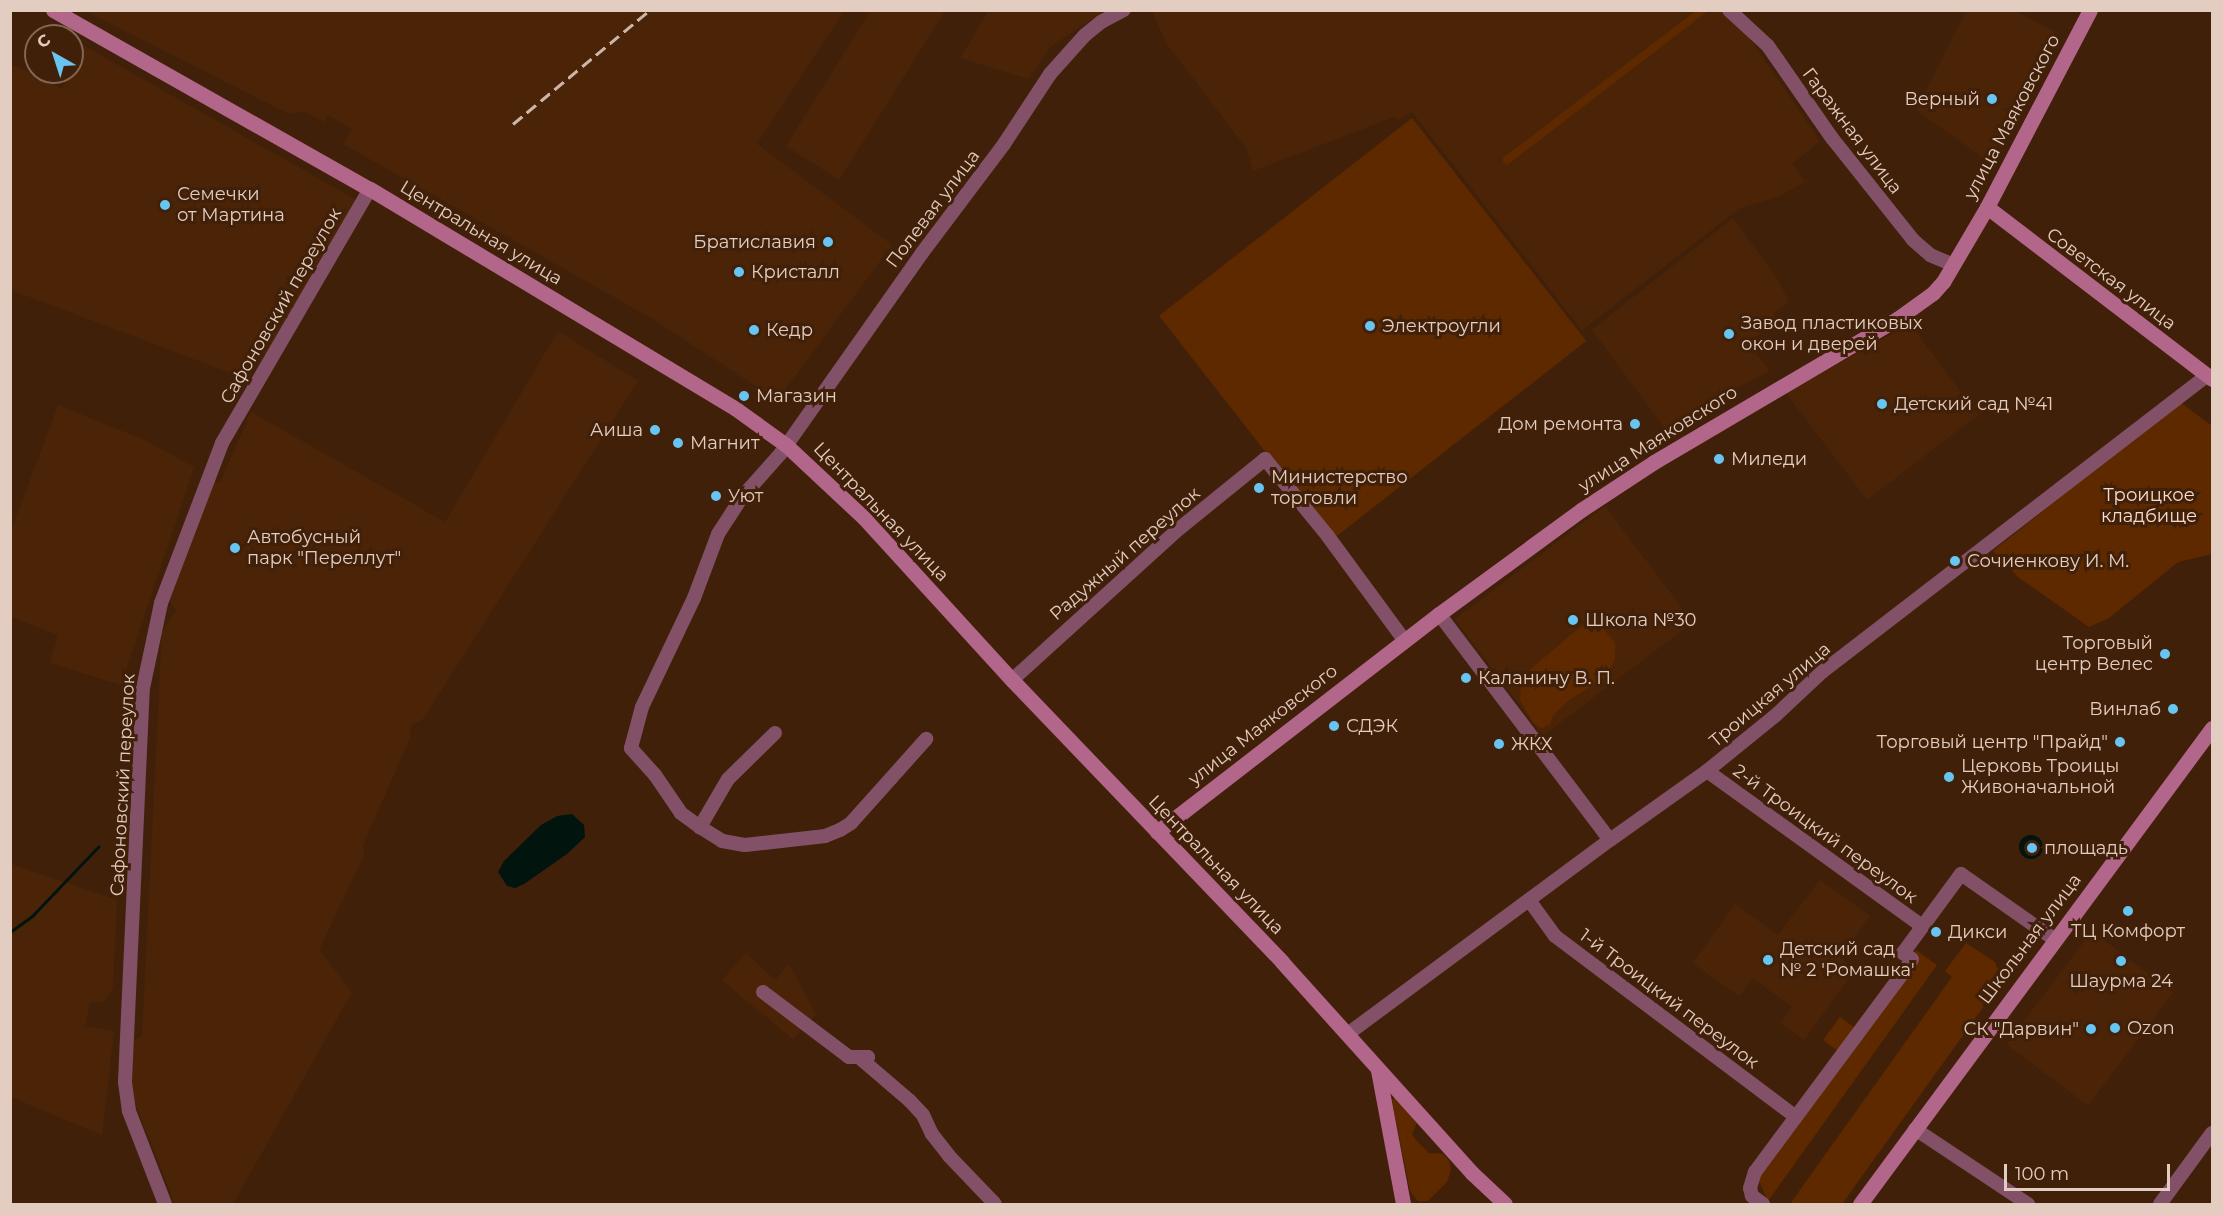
<!DOCTYPE html>
<meta charset="utf-8">
<style>
body{margin:0}
#map{position:relative;width:2223px;height:1215px;overflow:hidden;background:#41200a;font-family:Montserrat,sans-serif}
div>[style]{position:absolute}
[style*='--x']{left:calc(var(--x)*1px);top:calc(var(--y)*1px);width:calc(var(--w)*1px);rotate:calc(var(--a)*1deg)}
.built>*{inset:0;background:#4b2408;transform-origin:0 0}
.green>*{inset:0;background:#5f2900;transform-origin:0 0}
.water>*{inset:0;background:#01140e}
.round{border-radius:50%}
.stream>*{height:3px;margin:-1.5px;padding:0 1.5px;transform-origin:1.5px;border-radius:1.5px;background:#01140e}
.street>*{height:14px;margin:-7px;padding:0 7px;transform-origin:7px;border-radius:7px;background:#825167}
.secondary>*{height:15px;margin:-7.5px;padding:0 7.5px;transform-origin:7.5px;border-radius:7.5px;background:#b2668a}
.rail>*{height:3px;margin-top:-1.5px;transform-origin:0;background:repeating-linear-gradient(90deg,#cdb5a7 0 12px,transparent 0 18px)}
.dots>*{width:16px;height:16px;translate:-50% -50%;box-sizing:border-box;border:3px solid #41200a;border-radius:50%}
span{translate:-50% -50%;white-space:nowrap;text-align:center;line-height:1.15;-webkit-text-stroke:6px #41200a;paint-order:stroke}
.poi-label{font-size:18px;color:#e3cdc0}
.right{translate:-100% -50%;text-align:right}
.left{translate:0 -50%;text-align:left}
.street-label{font-size:18px;color:#e3cdc0}
.park-label{font-size:18px;color:#f7dbcb}
.frame{position:absolute;inset:0;border:12px solid #e3cdc0;pointer-events:none}
.north{position:absolute;left:24px;top:24px;width:60px;height:60px;box-sizing:border-box;background:#41200a;border:2px solid #826553;border-radius:50%;rotate:321deg;font-size:16px;font-weight:700;line-height:24px;text-align:center;color:#e3cdc0}
.north::after{content:'';display:block;margin:auto;width:21px;height:27px;background:#68c4f0;clip-path:polygon(50% 0,100% 100%,50% 72%,0 100%)}
.scale{position:absolute;left:2004px;top:1164px;width:166px;height:27px;box-sizing:border-box;border:3px solid #e3cdc0;border-top:0;padding-left:8px;font-size:18px;line-height:21px;white-space:nowrap;color:#e3cdc0;-webkit-text-stroke:4px #41200a;paint-order:stroke}
</style>
<div id="map">
<div class="built">
<i style="clip-path:polygon(871px 10px,945px 11px,839px 180px,786px 146px)"></i>
<i style="clip-path:polygon(989px 10px,1104px 10px,1104px 11px,1050px 47px,1029px 79px,960px 58px)"></i>
<i style="clip-path:polygon(85px 11px,844px 11px,757px 144px,892px 245px,777px 400px,653px 319px,343px 144px,352px 129px,328px 115px,324px 122px,304px 111px,289px 114px)"></i>
<i style="clip-path:polygon(1152px 11px,1721px 11px,1744px 30px,1820px 141px,1792px 164px,1805px 182px,1780px 196px,1740px 208px,1582px 330px,1412px 112px,1399px 120px,1394px 117px,1253px 171px,1247px 149px,1166px 43px)"></i>
<i style="clip-path:polygon(1966px 11px,2016px 11px,2055px 32px,1989px 162px,1916px 110px)"></i>
<i style="clip-path:polygon(83px 45px,356px 200px,287px 322px,247px 379px,11px 290px,10px 70px,13px 65px,62px 89px)"></i>
<i style="clip-path:polygon(1733px 218px,1778px 280px,1789px 302px,1773px 314px,1777px 320px,1748px 343px,1770px 371px,1729px 392px,1669px 434px,1592px 330px)"></i>
<i style="clip-path:polygon(1910px 324px,1978px 415px,1867px 500px,1786px 393px)"></i>
<i style="clip-path:polygon(558px 331px,638px 381px,423px 719px,411px 725px,410px 738px,363px 845px,364px 855px,319px 950px,352px 992px,233px 1204px,175px 1204px,131px 1092px,134px 1040px,142px 1036px,162px 632px,176px 611px,168px 598px,213px 481px,220px 483px,251px 412px,445px 522px)"></i>
<i style="clip-path:polygon(58px 405px,144px 440px,194px 467px,121px 685px,50px 663px,58px 635px,11px 617px,11px 531px)"></i>
<i style="left:1605px;top:506px;width:146px;height:188px;rotate:53deg"></i>
<i style="clip-path:polygon(11px 864px,117px 900px,113px 988px,103px 1002px,90px 1002px,85px 1026px,114px 1031px,102px 1135px,11px 1097px)"></i>
<i style="clip-path:polygon(1820px 880px,1870px 916px,1840px 958px,1855px 970px,1804px 1040px,1781px 1023px,1792px 1007px,1753px 978px,1739px 996px,1693px 963px,1735px 904px,1778px 935px)"></i>
<i style="left:2092px;top:931px;width:102px;height:142px;rotate:37deg"></i>
<i style="clip-path:polygon(746px 953px,775px 980px,789px 964px,816px 1014px,793px 1039px,722px 980px)"></i>
</div>
<div class="green">
<i style="clip-path:polygon(1697px 10px,1708px 11px,1507px 165px,1503px 162px,1503px 158px)"></i>
<i style="left:1412px;top:118px;width:283px;height:321px;rotate:52deg"></i>
<i style="clip-path:polygon(2180px 402px,2212px 426px,2212px 554px,2178px 562px,2109px 618px,2089px 627px,2018px 577px,1993px 551px)"></i>
<i style="clip-path:polygon(1596px 620px,1615px 643px,1615px 658px,1608px 675px,1568px 701px,1554px 714px,1550px 724px,1542px 728px,1533px 723px,1520px 700px,1521px 687px,1531px 669px,1578px 629px)"></i>
<i style="clip-path:polygon(1966px 943px,1995px 962px,2002px 981px,1842px 1204px,1790px 1204px,1952px 977px,1945px 971px)"></i>
<i style="clip-path:polygon(1916px 950px,1937px 965px,1768px 1201px,1755px 1172px,1842px 1054px,1823px 1040px,1840px 1017px,1859px 1031px,1912px 959px)"></i>
<i style="clip-path:polygon(1395px 1097px,1417px 1122px,1412px 1134px,1416px 1140px,1429px 1153px,1443px 1154px,1449px 1161px,1451px 1170px,1447px 1182px,1428px 1201px,1418px 1201px,1410px 1191px,1392px 1100px)"></i>
</div>
<div class="water">
<i style="clip-path:polygon(572px 814px,584px 825px,585px 837px,567px 854px,524px 884px,515px 888px,507px 886px,498px 872px,504px 861px,541px 825px,557px 816px)"></i>
<i class="round" style="left:2019px;top:835px;width:24px;height:24px"></i>
</div>
<div class="stream">
<i style="--x:10;--y:932;--w:29;--a:-36"></i>
<i style="--x:33;--y:915;--w:95;--a:-46.3"></i>
</div>
<div class="street">
<i style="--x:1729;--y:10;--w:53;--a:42.7"></i>
<i style="--x:1768;--y:46;--w:112;--a:55.2"></i>
<i style="--x:1832;--y:138;--w:130;--a:51.5"></i>
<i style="--x:1913;--y:240;--w:23;--a:41"></i>
<i style="--x:1930;--y:255;--w:25;--a:23"></i>
<i style="--x:1439;--y:614;--w:283;--a:52.9"></i>
<i style="--x:1012;--y:680;--w:220;--a:-42.2"></i>
<i style="--x:1175;--y:532;--w:116;--a:-39"></i>
<i style="--x:1265;--y:459;--w:98;--a:50.8"></i>
<i style="--x:1327;--y:535;--w:132;--a:53.7"></i>
<i style="--x:775;--y:733;--w:66;--a:135.6"></i>
<i style="--x:728;--y:779;--w:56;--a:120.3"></i>
<i style="--x:700;--y:827;--w:24;--a:-144"></i>
<i style="--x:681;--y:813;--w:46;--a:-124.4"></i>
<i style="--x:655;--y:775;--w:36;--a:-132"></i>
<i style="--x:631;--y:748;--w:42;--a:-75"></i>
<i style="--x:642;--y:707;--w:121;--a:-64.5"></i>
<i style="--x:694;--y:598;--w:68;--a:-69.4"></i>
<i style="--x:718;--y:534;--w:44;--a:-57"></i>
<i style="--x:742;--y:497;--w:59;--a:-48.4"></i>
<i style="--x:781;--y:453;--w:245;--a:-54.8"></i>
<i style="--x:922;--y:253;--w:136;--a:-53"></i>
<i style="--x:1004;--y:144;--w:84;--a:-56.7"></i>
<i style="--x:1050;--y:74;--w:52;--a:-48.1"></i>
<i style="--x:1085;--y:35;--w:21;--a:-39"></i>
<i style="--x:1101;--y:22;--w:26;--a:-28"></i>
<i style="--x:1707;--y:771;--w:265;--a:35.8"></i>
<i style="--x:700;--y:827;--w:26;--a:32"></i>
<i style="--x:722;--y:841;--w:23;--a:10"></i>
<i style="--x:745;--y:845;--w:81;--a:-6.4"></i>
<i style="--x:825;--y:836;--w:16;--a:-22"></i>
<i style="--x:840;--y:830;--w:13;--a:-32"></i>
<i style="--x:851;--y:823;--w:113;--a:-48.2"></i>
<i style="--x:1529;--y:900;--w:44;--a:54.2"></i>
<i style="--x:1555;--y:936;--w:301;--a:36.9"></i>
<i style="--x:763;--y:992;--w:108;--a:37.1"></i>
<i style="--x:849;--y:1057;--w:19;--a:0"></i>
<i style="--x:1349;--y:1033;--w:325;--a:-36.5"></i>
<i style="--x:1610;--y:840;--w:119;--a:-35.4"></i>
<i style="--x:1707;--y:771;--w:89;--a:-39.1"></i>
<i style="--x:1776;--y:715;--w:63;--a:-43.1"></i>
<i style="--x:1822;--y:672;--w:486;--a:-37.6"></i>
<i style="--x:868;--y:1057;--w:7;--a:164"></i>
<i style="--x:861;--y:1059;--w:65;--a:40.6"></i>
<i style="--x:910;--y:1101;--w:19;--a:47"></i>
<i style="--x:923;--y:1115;--w:21;--a:65"></i>
<i style="--x:932;--y:1134;--w:28;--a:52"></i>
<i style="--x:949;--y:1156;--w:66;--a:46.2"></i>
<i style="--x:1915;--y:1129;--w:136;--a:33.6"></i>
<i style="--x:165;--y:1204;--w:100;--a:-111.2"></i>
<i style="--x:129;--y:1111;--w:30;--a:-98"></i>
<i style="--x:125;--y:1081;--w:393;--a:-87.4"></i>
<i style="--x:143;--y:688;--w:87;--a:-78"></i>
<i style="--x:161;--y:603;--w:171;--a:-69.1"></i>
<i style="--x:222;--y:443;--w:294;--a:-59.8"></i>
<i style="--x:1763;--y:1204;--w:14;--a:-144"></i>
<i style="--x:1752;--y:1196;--w:8;--a:-104"></i>
<i style="--x:1750;--y:1188;--w:17;--a:-73"></i>
<i style="--x:1755;--y:1172;--w:255;--a:-53.4"></i>
<i style="--x:1907;--y:967;--w:9;--a:-58"></i>
<i style="--x:1912;--y:959;--w:11;--a:-146"></i>
<i style="--x:1903;--y:953;--w:98;--a:-53.7"></i>
<i style="--x:1961;--y:874;--w:113;--a:35"></i>
<i style="--x:2160;--y:1204;--w:88;--a:-53.8"></i>
</div>
<div class="secondary">
<i style="--x:53;--y:10;--w:364;--a:29.5"></i>
<i style="--x:370;--y:189;--w:427;--a:31"></i>
<i style="--x:736;--y:409;--w:62;--a:35.8"></i>
<i style="--x:786;--y:445;--w:107;--a:43.1"></i>
<i style="--x:864;--y:518;--w:219;--a:47.6"></i>
<i style="--x:1012;--y:680;--w:390;--a:46.2"></i>
<i style="--x:1282;--y:962;--w:284;--a:48"></i>
<i style="--x:1472;--y:1173;--w:45;--a:43.2"></i>
<i style="--x:1987;--y:207;--w:283;--a:37.4"></i>
<i style="--x:1157;--y:832;--w:356;--a:-37.7"></i>
<i style="--x:1439;--y:614;--w:176;--a:-36.2"></i>
<i style="--x:1581;--y:510;--w:87;--a:-33.3"></i>
<i style="--x:1654;--y:462;--w:282;--a:-30.5"></i>
<i style="--x:1897;--y:319;--w:44;--a:-35.8"></i>
<i style="--x:1933;--y:293;--w:15;--a:-48"></i>
<i style="--x:1943;--y:282;--w:87;--a:-59.6"></i>
<i style="--x:1987;--y:207;--w:222;--a:-62.4"></i>
<i style="--x:1378;--y:1070;--w:136;--a:79.4"></i>
<i style="--x:1860;--y:1204;--w:592;--a:-53.52"></i>
</div>
<div class="rail">
<i style="--x:513;--y:124;--w:178;--a:-39.8"></i>
</div>
<div class="dots">
<i style="left:1992px;top:99px;background:#68c4f0"></i>
<i style="left:165px;top:205px;background:#68c4f0"></i>
<i style="left:828px;top:242px;background:#68c4f0"></i>
<i style="left:739px;top:272px;background:#68c4f0"></i>
<i style="left:1370px;top:326px;background:#68c4f0"></i>
<i style="left:754px;top:330px;background:#68c4f0"></i>
<i style="left:1729px;top:334px;background:#68c4f0"></i>
<i style="left:744px;top:396px;background:#68c4f0"></i>
<i style="left:1882px;top:404px;background:#68c4f0"></i>
<i style="left:1635px;top:424px;background:#68c4f0"></i>
<i style="left:655px;top:430px;background:#68c4f0"></i>
<i style="left:678px;top:443px;background:#68c4f0"></i>
<i style="left:1719px;top:459px;background:#68c4f0"></i>
<i style="left:1259px;top:488px;background:#68c4f0"></i>
<i style="left:716px;top:496px;background:#68c4f0"></i>
<i style="left:235px;top:548px;background:#68c4f0"></i>
<i style="left:1955px;top:561px;background:#68c4f0"></i>
<i style="left:1573px;top:620px;background:#68c4f0"></i>
<i style="left:2165px;top:654px;background:#68c4f0"></i>
<i style="left:1466px;top:678px;background:#68c4f0"></i>
<i style="left:2173px;top:709px;background:#68c4f0"></i>
<i style="left:1334px;top:726px;background:#68c4f0"></i>
<i style="left:2120px;top:742px;background:#68c4f0"></i>
<i style="left:1499px;top:744px;background:#68c4f0"></i>
<i style="left:1949px;top:777px;background:#68c4f0"></i>
<i style="left:2032px;top:848px;background:#68c4f0"></i>
<i style="left:2128px;top:911px;background:#68c4f0"></i>
<i style="left:1936px;top:932px;background:#68c4f0"></i>
<i style="left:1768px;top:960px;background:#68c4f0"></i>
<i style="left:2121px;top:961px;background:#68c4f0"></i>
<i style="left:2115px;top:1028px;background:#68c4f0"></i>
<i style="left:2091px;top:1029px;background:#68c4f0"></i>
</div>
<div class="poi-label">
<span class="right" style="left:1980px;top:99px">Верный</span>
<span class="left" style="left:177px;top:205px">Семечки<br>от Мартина</span>
<span class="right" style="left:816px;top:242px">Братиславия</span>
<span class="left" style="left:751px;top:272px">Кристалл</span>
<span class="left" style="left:1741px;top:334px">Завод пластиковых<br>окон и дверей</span>
<span class="left" style="left:1382px;top:326px">Электроугли</span>
<span class="left" style="left:766px;top:330px">Кедр</span>
<span class="left" style="left:756px;top:396px">Магазин</span>
<span class="left" style="left:1894px;top:404px">Детский сад №41</span>
<span class="right" style="left:1623px;top:424px">Дом ремонта</span>
<span class="right" style="left:643px;top:430px">Аиша</span>
<span class="left" style="left:690px;top:443px">Магнит</span>
<span class="left" style="left:1731px;top:459px">Миледи</span>
<span class="left" style="left:1271px;top:488px">Министерство<br>торговли</span>
<span class="left" style="left:728px;top:496px">Уют</span>
<span class="left" style="left:247px;top:548px">Автобусный<br>парк "Переллут"</span>
<span class="left" style="left:1967px;top:561px">Сочиенкову И. М.</span>
<span class="left" style="left:1585px;top:620px">Школа №30</span>
<span class="right" style="left:2153px;top:654px">Торговый<br>центр Велес</span>
<span class="left" style="left:1478px;top:678px">Каланину В. П.</span>
<span class="right" style="left:2161px;top:709px">Винлаб</span>
<span class="left" style="left:1346px;top:726px">СДЭК</span>
<span class="right" style="left:2108px;top:742px">Торговый центр "Прайд"</span>
<span class="left" style="left:1511px;top:744px">ЖКХ</span>
<span class="left" style="left:1961px;top:777px">Церковь Троицы<br>Живоначальной</span>
<span class="left" style="left:2044px;top:848px">площадь</span>
<span style="left:2128px;top:931px">ТЦ Комфорт</span>
<span class="left" style="left:1948px;top:932px">Дикси</span>
<span class="left" style="left:1780px;top:960px">Детский сад<br>№ 2 'Ромашка'</span>
<span style="left:2121px;top:981px">Шаурма 24</span>
<span class="left" style="left:2127px;top:1028px">Ozon</span>
<span class="right" style="left:2079px;top:1029px">СК "Дарвин"</span>
</div>
<div class="street-label">
<span style="left:2012px;top:117px;rotate:-62deg">улица Маяковского</span>
<span style="left:1852px;top:131px;rotate:53deg">Гаражная улица</span>
<span style="left:933px;top:209px;rotate:-53deg">Полевая улица</span>
<span style="left:481px;top:233px;rotate:31deg">Центральная улица</span>
<span style="left:2111px;top:279px;rotate:37deg">Советская улица</span>
<span style="left:281px;top:306px;rotate:-60deg">Сафоновский переулок</span>
<span style="left:1658px;top:439px;rotate:-32deg">улица Маяковского</span>
<span style="left:881px;top:512px;rotate:46deg">Центральная улица</span>
<span style="left:1125px;top:554px;rotate:-41deg">Радужный переулок</span>
<span style="left:1770px;top:695px;rotate:-40deg">Троицкая улица</span>
<span style="left:1263px;top:725px;rotate:-38deg">улица Маяковского</span>
<span style="left:123px;top:785px;rotate:-87deg">Сафоновский переулок</span>
<span style="left:1825px;top:834px;rotate:36deg">2-й Троицкий переулок</span>
<span style="left:1216px;top:865px;rotate:46deg">Центральная улица</span>
<span style="left:2030px;top:939px;rotate:-53deg">Школьная улица</span>
<span style="left:1669px;top:999px;rotate:37deg">1-й Троицкий переулок</span>
</div>
<div class="park-label">
<span style="left:2149px;top:506px">Троицкое<br>кладбище</span>
</div>
<div class="frame"></div>
<div class="north">С</div>
<div class="scale">100 m</div>
</div>
